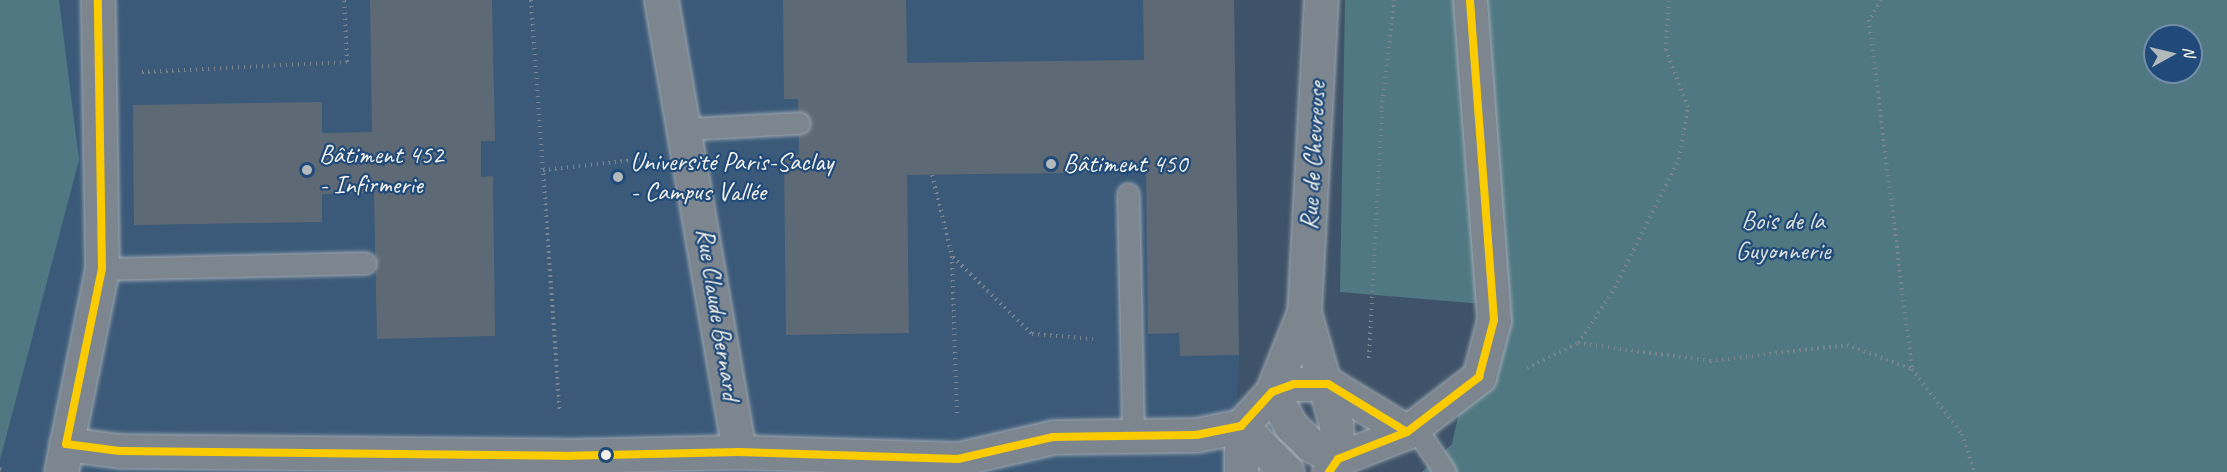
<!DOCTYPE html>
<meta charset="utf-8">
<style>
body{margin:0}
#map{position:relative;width:2227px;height:472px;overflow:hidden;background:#3e5369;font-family:Caveat,sans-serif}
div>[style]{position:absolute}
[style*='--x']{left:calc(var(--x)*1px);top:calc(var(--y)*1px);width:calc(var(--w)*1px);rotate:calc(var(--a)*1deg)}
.built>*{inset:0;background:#3b5a79}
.green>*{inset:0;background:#4f7883}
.building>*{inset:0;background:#5e6976}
.path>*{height:4px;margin-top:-2px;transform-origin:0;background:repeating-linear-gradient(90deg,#7a848f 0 1.5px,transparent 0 6px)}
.roads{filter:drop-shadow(0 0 2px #a0a9b1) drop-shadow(0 0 2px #a0a9b1)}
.lane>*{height:21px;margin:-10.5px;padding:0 10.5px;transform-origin:10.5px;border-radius:10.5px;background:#7d868e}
.street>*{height:33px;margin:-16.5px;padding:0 16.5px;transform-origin:16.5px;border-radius:16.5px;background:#7d868e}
.secondary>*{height:33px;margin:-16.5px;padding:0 16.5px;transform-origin:16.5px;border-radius:16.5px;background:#7d868e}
.bus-1>*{height:8px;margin:-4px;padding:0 4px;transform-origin:4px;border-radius:4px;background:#facc00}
.dots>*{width:16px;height:16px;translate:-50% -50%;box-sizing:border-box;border:3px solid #1f4a7a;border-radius:50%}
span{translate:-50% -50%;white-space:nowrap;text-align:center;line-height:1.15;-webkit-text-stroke:4.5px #1f4a7a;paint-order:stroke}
.poi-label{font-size:26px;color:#f4f1e8}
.left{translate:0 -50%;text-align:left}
.street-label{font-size:26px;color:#f4f1e8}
.park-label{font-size:26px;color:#dce0d9}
.north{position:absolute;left:2143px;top:24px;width:60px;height:60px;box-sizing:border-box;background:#1f4a7a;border:2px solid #748da6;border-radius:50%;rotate:82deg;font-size:16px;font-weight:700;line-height:24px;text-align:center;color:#f4f1e8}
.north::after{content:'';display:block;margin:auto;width:21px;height:27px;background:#b4babc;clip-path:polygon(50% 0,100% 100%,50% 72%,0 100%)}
</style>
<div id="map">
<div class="built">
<i style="clip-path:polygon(0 0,1234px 0,1239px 355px,1234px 472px,0 472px)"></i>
</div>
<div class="green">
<i style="clip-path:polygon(0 0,59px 0,79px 160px,0 460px)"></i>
<i style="clip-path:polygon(evenodd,1345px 0,2227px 0,2227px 472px,1422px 472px,1452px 444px,1483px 304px,1340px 292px,1345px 0,2155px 36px,2191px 36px,2191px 72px,2155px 72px,2155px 36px)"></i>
</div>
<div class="building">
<i style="clip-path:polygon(370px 0,492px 0,495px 141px,481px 141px,481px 177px,493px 176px,495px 336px,377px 339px,374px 193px,322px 194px,322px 222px,134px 225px,133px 105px,322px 102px,322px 133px,372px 132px)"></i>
<i style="clip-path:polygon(783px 0,906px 0,907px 63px,1144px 60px,1143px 0,1234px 0,1239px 355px,1180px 356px,1179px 333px,1148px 334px,1146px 172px,907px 175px,909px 333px,786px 335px,784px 155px,799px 155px,798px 99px,784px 99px)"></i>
</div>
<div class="path">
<i style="--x:531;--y:0;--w:413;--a:86"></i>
<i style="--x:1881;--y:0;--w:23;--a:121"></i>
<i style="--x:1869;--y:20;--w:352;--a:83"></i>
<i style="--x:1912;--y:369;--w:82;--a:52.4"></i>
<i style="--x:1962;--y:434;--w:40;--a:72"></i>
<i style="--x:142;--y:72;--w:205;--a:-2.8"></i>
<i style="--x:347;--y:62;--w:62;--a:-92.8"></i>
<i style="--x:543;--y:170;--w:102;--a:-6.2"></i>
<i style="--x:932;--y:175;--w:83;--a:76.1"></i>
<i style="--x:952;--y:256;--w:159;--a:88.2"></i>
<i style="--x:953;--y:257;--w:110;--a:44.3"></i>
<i style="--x:1032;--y:334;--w:61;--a:4.7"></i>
<i style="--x:1578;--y:343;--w:133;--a:7.8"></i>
<i style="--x:1710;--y:361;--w:138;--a:-6.7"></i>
<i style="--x:1847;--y:345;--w:69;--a:20.3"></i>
<i style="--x:1369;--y:358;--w:250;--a:-87"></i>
<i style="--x:1382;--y:108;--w:109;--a:-83.7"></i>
<i style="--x:1527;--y:368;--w:57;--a:-26.1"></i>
<i style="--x:1578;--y:343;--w:60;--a:-55.8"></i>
<i style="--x:1612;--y:293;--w:150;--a:-63.4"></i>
<i style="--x:1679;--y:159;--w:53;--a:-80.2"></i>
<i style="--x:1688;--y:107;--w:61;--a:-111.1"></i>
<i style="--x:1666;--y:50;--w:50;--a:-86.6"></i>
<i style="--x:0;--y:469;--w:4;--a:14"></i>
</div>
<div class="roads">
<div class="lane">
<i style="--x:687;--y:129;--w:112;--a:-3.1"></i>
<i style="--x:1128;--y:194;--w:240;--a:88.8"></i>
<i style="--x:102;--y:269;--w:263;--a:-1.3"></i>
<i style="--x:1415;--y:427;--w:54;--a:56.3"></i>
</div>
<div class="street">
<i style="--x:661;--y:0;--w:459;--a:80.2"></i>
<i style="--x:66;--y:444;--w:54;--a:7.4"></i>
<i style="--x:120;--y:451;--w:443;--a:0.6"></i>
<i style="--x:563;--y:456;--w:176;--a:-1.3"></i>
<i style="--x:739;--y:452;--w:219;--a:1.8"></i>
<i style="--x:958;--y:459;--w:98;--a:-13"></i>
<i style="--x:1053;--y:437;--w:143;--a:-0.8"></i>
<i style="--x:1196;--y:435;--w:46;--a:-11.3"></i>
<i style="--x:1241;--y:426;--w:65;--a:45"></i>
<i style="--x:61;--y:472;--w:207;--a:-78.6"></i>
<i style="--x:102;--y:269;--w:269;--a:-90.9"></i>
</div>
<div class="secondary">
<i style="--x:1304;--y:312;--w:116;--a:74.1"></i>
<i style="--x:1336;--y:424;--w:35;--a:87"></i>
<i style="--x:1338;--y:459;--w:16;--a:125"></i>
<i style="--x:1272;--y:392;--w:39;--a:61"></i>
<i style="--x:1291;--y:426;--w:28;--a:44"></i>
<i style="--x:1311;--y:445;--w:30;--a:27"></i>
<i style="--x:1338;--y:459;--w:74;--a:-21.4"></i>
<i style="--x:1407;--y:432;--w:91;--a:-37.4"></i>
<i style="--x:1479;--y:377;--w:59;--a:-75.3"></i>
<i style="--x:1494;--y:320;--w:321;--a:-94.3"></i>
<i style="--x:1272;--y:392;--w:23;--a:-20"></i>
<i style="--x:1294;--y:384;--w:34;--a:0"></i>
<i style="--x:1328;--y:384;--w:92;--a:31.3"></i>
<i style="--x:1241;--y:472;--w:46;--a:-90"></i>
<i style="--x:1241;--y:426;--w:46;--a:-47.6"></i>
<i style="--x:1272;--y:392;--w:86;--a:-68.2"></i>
<i style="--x:1304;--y:312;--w:312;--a:-86.9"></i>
</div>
</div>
<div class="bus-1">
<i style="--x:66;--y:444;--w:54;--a:7.4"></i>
<i style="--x:120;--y:451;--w:443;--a:0.6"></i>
<i style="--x:563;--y:456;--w:176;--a:-1.3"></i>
<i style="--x:739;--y:452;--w:219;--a:1.8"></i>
<i style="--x:958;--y:459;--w:98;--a:-13"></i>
<i style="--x:1053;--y:437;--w:143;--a:-0.8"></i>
<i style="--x:1196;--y:435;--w:46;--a:-11.3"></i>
<i style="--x:1241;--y:426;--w:46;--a:-47.6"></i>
<i style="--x:1272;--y:392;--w:23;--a:-20"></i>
<i style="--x:1294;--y:384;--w:34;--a:0"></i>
<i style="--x:1328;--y:384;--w:92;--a:31.3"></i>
<i style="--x:66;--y:444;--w:179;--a:-78.4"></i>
<i style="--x:102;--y:269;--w:269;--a:-90.9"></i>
<i style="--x:1329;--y:472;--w:16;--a:-55"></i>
<i style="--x:1338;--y:459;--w:74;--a:-21.4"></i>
<i style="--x:1407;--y:432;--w:91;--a:-37.4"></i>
<i style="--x:1479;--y:377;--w:59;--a:-75.3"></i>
<i style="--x:1494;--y:320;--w:321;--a:-94.3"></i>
</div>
<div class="dots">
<i style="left:1051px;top:164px;background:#b4babc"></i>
<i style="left:307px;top:170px;background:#b4babc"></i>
<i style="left:618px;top:177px;background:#b4babc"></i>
<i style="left:606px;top:455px;background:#f4f1e8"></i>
</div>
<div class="poi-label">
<span class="left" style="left:319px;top:170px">Bâtiment 452<br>- Infirmerie</span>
<span class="left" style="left:630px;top:177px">Université Paris-Saclay<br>- Campus Vallée</span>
<span class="left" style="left:1063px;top:164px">Bâtiment 450</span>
</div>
<div class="street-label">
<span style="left:1313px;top:156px;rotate:-87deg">Rue de Chevreuse</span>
<span style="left:718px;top:314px;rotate:81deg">Rue Claude Bernard</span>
</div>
<div class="park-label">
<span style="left:1783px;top:236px">Bois de la<br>Guyonnerie</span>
</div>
<div class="north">N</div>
</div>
